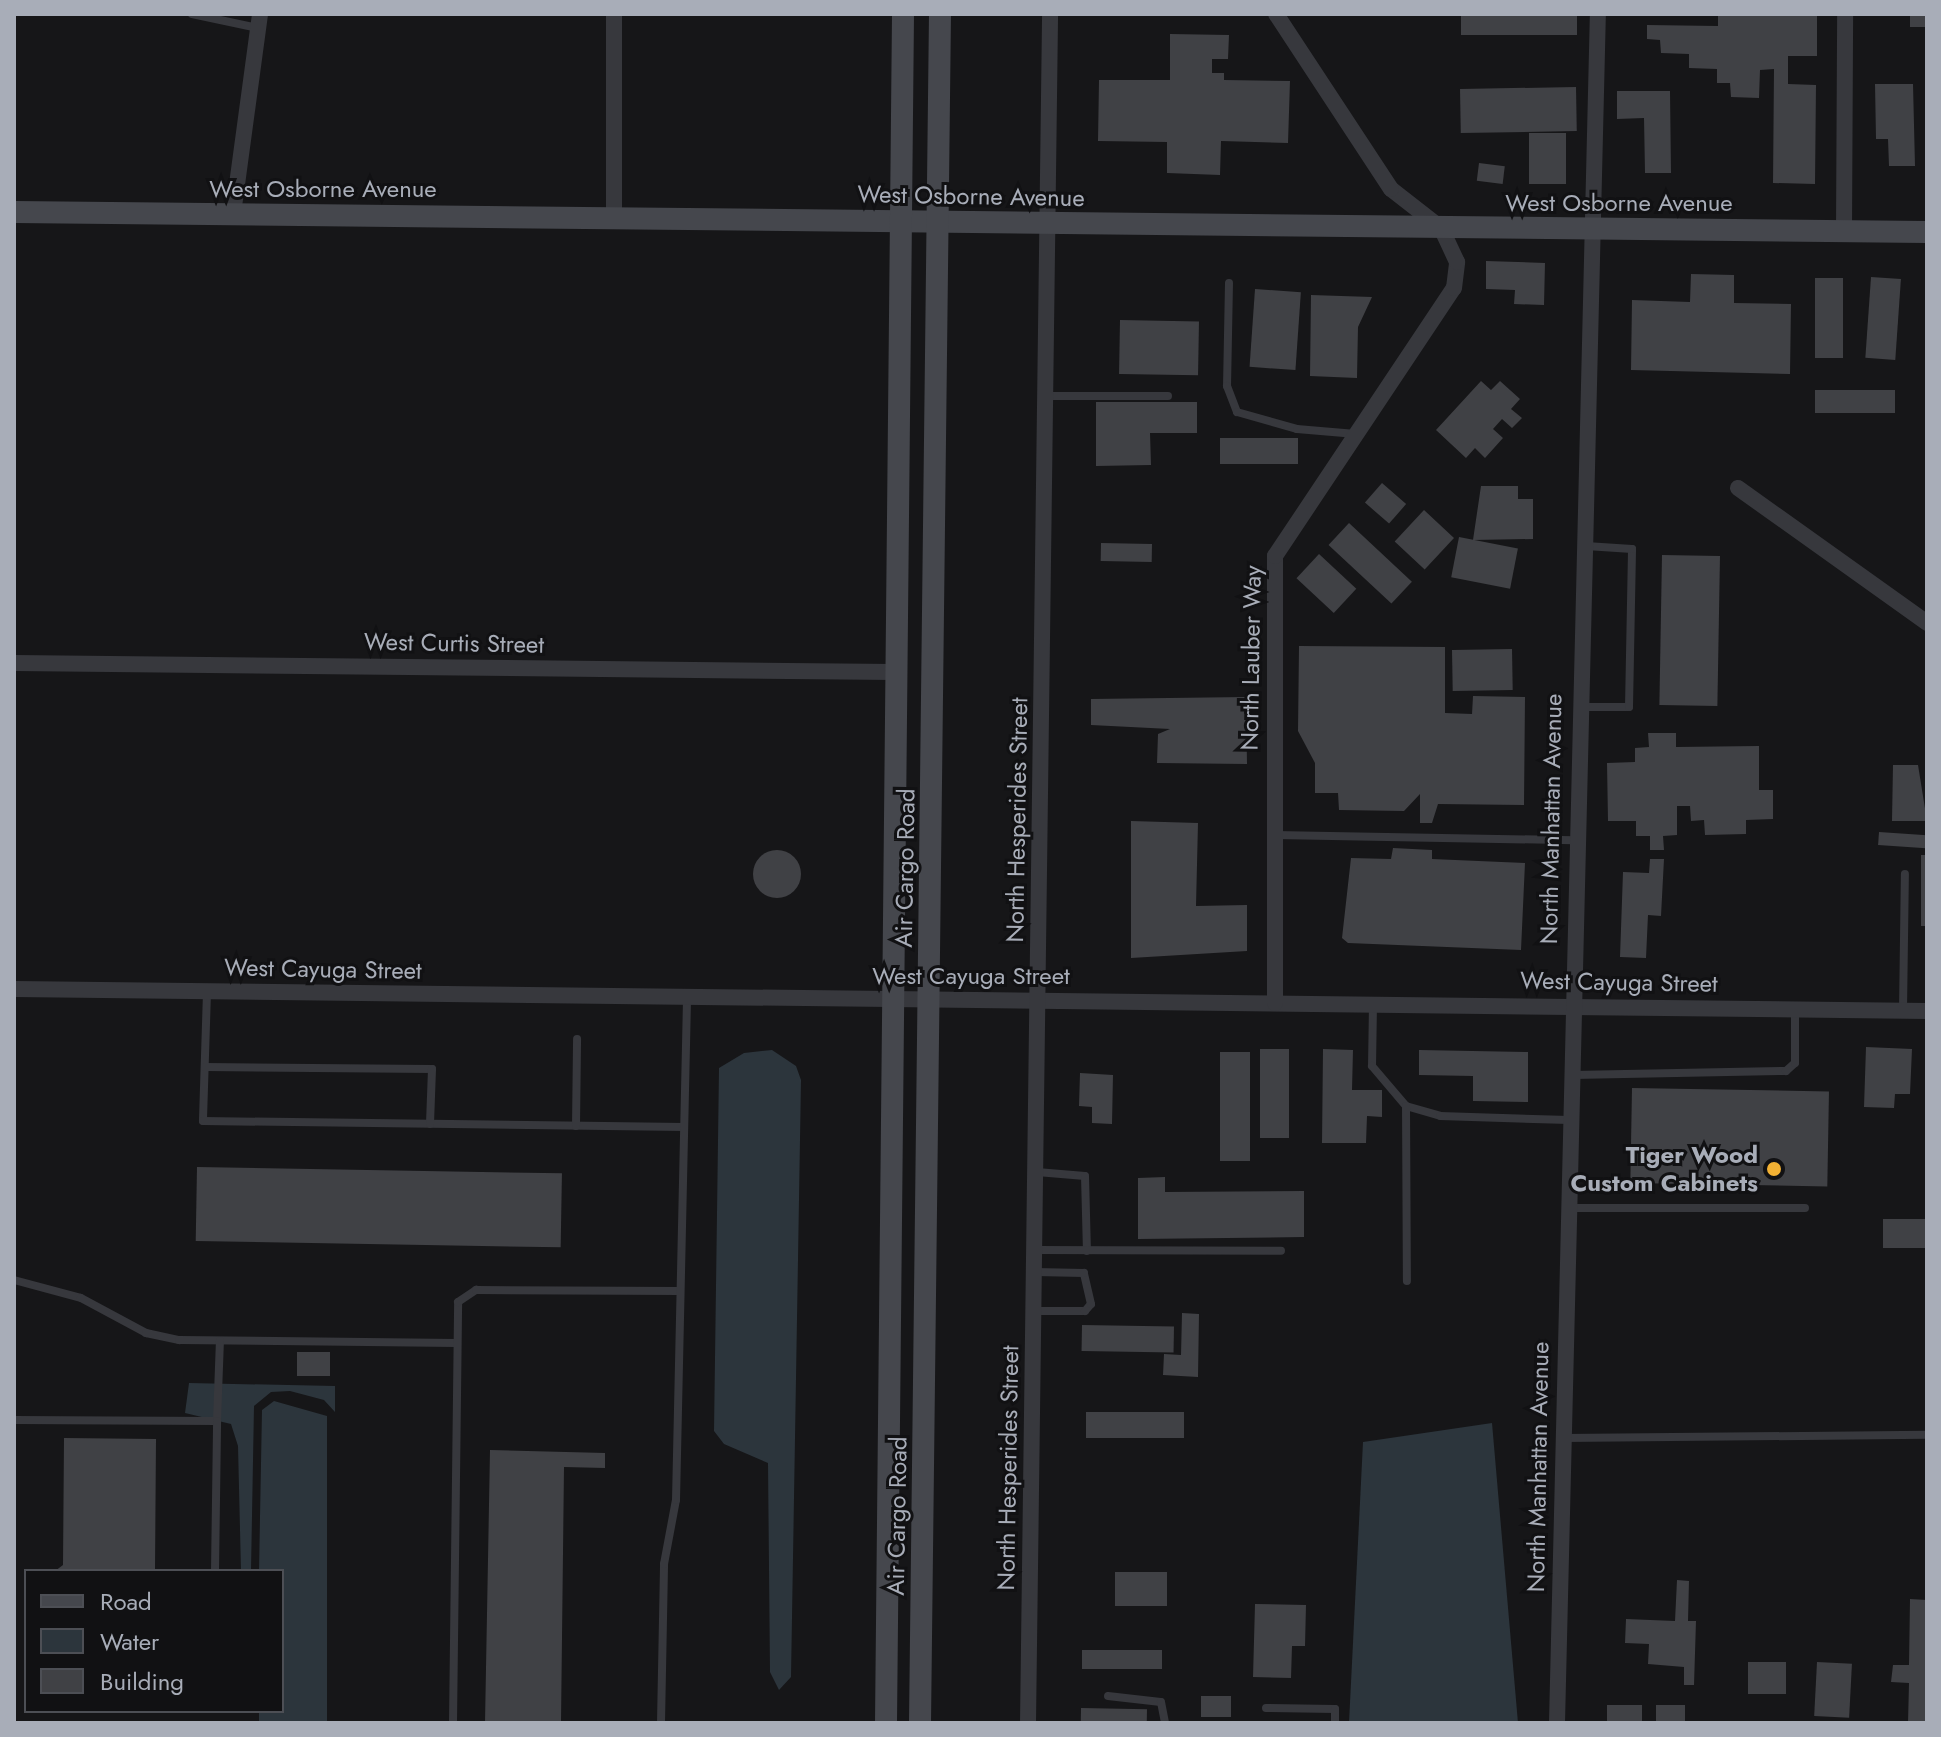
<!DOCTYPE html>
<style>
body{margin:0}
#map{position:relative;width:1941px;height:1737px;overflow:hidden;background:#161618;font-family:Jost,sans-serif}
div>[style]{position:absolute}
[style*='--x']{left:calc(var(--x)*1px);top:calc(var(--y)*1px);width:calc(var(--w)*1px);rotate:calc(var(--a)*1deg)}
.water>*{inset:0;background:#2c353c}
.building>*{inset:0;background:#404145;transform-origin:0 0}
.round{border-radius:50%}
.lane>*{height:8px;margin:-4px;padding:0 4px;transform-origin:4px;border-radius:4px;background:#37383d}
.street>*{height:16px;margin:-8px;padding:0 8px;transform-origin:8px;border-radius:8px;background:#37383d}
.secondary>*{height:22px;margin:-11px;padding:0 11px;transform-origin:11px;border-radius:11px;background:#45474d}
.dots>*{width:22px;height:22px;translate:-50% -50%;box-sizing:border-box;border:4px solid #111113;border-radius:50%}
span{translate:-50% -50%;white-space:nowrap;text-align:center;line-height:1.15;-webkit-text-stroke:6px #111113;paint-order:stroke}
.street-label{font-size:24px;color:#a8adb8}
.poi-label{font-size:24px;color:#a8adb8;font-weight:700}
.right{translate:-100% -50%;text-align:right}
.frame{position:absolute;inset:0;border:16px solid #a8adb8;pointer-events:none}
.legend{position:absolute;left:24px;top:1569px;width:260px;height:144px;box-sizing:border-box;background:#111113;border:2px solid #4d4f55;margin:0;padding:10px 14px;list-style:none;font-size:24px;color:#a8adb8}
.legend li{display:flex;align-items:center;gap:16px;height:40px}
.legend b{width:40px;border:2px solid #4d4f55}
</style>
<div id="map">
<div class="water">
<i style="clip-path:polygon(772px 1050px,796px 1066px,801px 1080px,791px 1677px,779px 1690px,770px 1672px,768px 1463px,724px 1444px,714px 1431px,719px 1068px,744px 1053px)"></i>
<i style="clip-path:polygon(189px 1383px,335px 1386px,335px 1412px,324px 1400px,290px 1391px,271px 1392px,254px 1406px,251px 1571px,241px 1571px,238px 1446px,231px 1424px,185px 1413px)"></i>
<i style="clip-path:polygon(274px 1401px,327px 1416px,327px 1723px,259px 1723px,259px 1711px,282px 1711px,282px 1571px,259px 1571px,262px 1410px)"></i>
<i style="clip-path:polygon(1492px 1423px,1518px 1723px,1349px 1723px,1363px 1442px)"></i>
</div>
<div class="building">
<i style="left:1461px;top:14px;width:116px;height:21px"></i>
<i style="clip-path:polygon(1718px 14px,1817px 14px,1817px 56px,1788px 56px,1788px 84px,1816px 85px,1815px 184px,1773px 183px,1774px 69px,1760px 70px,1759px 98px,1731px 97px,1730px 83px,1717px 83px,1717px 69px,1689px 68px,1689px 54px,1661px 53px,1660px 40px,1647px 39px,1647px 25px,1718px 26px)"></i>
<i style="left:1910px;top:14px;width:17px;height:13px"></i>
<i style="clip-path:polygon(1170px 34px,1229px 35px,1228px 59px,1212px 59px,1212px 73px,1224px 73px,1224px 80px,1290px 81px,1288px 143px,1221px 141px,1220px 175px,1167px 173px,1167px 142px,1098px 141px,1099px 80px,1170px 80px)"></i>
<i style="clip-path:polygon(1875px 84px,1913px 84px,1915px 166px,1889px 166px,1888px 139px,1876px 139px)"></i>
<i style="left:1576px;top:87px;width:44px;height:116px;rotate:89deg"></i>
<i style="clip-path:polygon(1617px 91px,1670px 91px,1671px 173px,1645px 173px,1644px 118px,1617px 119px)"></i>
<i style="left:1529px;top:133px;width:37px;height:51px"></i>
<i style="left:1479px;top:163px;width:26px;height:18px;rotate:7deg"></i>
<i style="clip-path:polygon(1486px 261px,1545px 263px,1544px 305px,1514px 304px,1515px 290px,1486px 289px)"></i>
<i style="clip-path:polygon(1691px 274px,1734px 275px,1734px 303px,1791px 304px,1790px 374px,1631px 370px,1632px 300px,1690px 302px)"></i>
<i style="left:1871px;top:277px;width:30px;height:81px;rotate:4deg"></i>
<i style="left:1815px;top:278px;width:28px;height:80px"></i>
<i style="left:1255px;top:289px;width:46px;height:78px;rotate:4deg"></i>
<i style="clip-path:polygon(1311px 295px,1372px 297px,1358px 327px,1357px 378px,1310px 376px)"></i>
<i style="left:1120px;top:320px;width:79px;height:54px;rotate:1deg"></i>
<i style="clip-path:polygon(1481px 381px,1491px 390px,1500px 381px,1520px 399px,1511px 409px,1522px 418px,1512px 428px,1502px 419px,1493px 429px,1503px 438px,1485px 458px,1475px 448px,1466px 458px,1436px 430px)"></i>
<i style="left:1895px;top:390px;width:23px;height:80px;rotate:90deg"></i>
<i style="clip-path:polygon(1096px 402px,1197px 402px,1197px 433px,1150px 433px,1151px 465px,1096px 466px)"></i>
<i style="left:1298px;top:438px;width:26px;height:78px;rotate:90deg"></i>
<i style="left:1382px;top:483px;width:32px;height:26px;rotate:41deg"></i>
<i style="clip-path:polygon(1481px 486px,1518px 486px,1518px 499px,1533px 499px,1533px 539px,1473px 540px)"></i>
<i style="left:1424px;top:510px;width:41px;height:43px;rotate:43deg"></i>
<i style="left:1349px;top:523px;width:86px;height:30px;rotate:43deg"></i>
<i style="left:1459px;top:537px;width:60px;height:41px;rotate:11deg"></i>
<i style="left:1101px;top:543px;width:51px;height:18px;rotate:1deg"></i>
<i style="left:1319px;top:554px;width:51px;height:33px;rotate:43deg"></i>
<i style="left:1662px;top:555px;width:58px;height:150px;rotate:1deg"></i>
<i style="clip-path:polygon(1299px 646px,1445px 647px,1445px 713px,1472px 714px,1473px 696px,1525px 697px,1524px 805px,1438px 804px,1432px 823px,1420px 823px,1420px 794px,1404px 811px,1339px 810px,1338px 793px,1315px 793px,1315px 763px,1298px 731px)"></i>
<i style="left:1512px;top:649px;width:41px;height:60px;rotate:89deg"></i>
<i style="clip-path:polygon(1246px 697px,1247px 764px,1157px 763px,1158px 734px,1170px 729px,1091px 725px,1091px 699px)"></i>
<i style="clip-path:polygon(1648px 733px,1676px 733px,1676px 747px,1759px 746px,1759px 790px,1773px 790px,1773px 819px,1746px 820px,1746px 834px,1705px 835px,1704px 820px,1691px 821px,1690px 806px,1677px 806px,1677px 835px,1663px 836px,1664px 850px,1650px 850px,1650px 836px,1636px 836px,1636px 821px,1608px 821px,1607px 763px,1635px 762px,1635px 748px,1649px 747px)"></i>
<i style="clip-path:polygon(1893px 765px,1918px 765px,1927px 821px,1892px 821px)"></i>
<i style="clip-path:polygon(1131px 821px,1198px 823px,1196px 906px,1247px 905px,1247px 951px,1131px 958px)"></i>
<i style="left:1879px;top:832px;width:48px;height:13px;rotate:4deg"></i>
<i style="clip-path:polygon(1393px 848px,1432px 850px,1432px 859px,1525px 863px,1521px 950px,1348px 943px,1342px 938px,1351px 858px,1391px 859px)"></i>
<i class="round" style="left:753px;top:850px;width:48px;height:48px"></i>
<i style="left:1921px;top:855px;width:6px;height:71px"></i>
<i style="clip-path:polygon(1650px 859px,1664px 859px,1661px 916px,1648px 915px,1646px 958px,1620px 957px,1623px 872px,1649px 873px)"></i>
<i style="clip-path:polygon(1866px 1047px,1912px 1049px,1910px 1094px,1895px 1094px,1894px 1108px,1864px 1107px)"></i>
<i style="left:1260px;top:1049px;width:29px;height:89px"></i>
<i style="clip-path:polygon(1323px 1049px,1353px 1050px,1352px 1090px,1382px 1090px,1382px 1117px,1367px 1116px,1366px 1143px,1322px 1143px)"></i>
<i style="clip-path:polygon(1419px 1050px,1528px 1052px,1528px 1102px,1473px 1101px,1473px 1076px,1419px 1075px)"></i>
<i style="left:1220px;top:1052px;width:30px;height:109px"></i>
<i style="clip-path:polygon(1080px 1073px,1113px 1075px,1112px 1124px,1092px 1123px,1092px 1107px,1079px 1106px)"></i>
<i style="left:1632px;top:1088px;width:197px;height:95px;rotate:1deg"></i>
<i style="left:197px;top:1167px;width:365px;height:74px;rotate:1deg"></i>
<i style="clip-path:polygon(1165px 1177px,1165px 1192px,1304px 1191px,1304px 1237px,1138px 1239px,1138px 1178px)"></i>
<i style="left:1927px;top:1219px;width:29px;height:44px;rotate:90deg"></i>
<i style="clip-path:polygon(1182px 1313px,1199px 1314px,1198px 1377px,1163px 1375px,1164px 1354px,1181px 1355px)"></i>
<i style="left:1082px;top:1325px;width:92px;height:26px;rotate:1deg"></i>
<i style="left:297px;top:1352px;width:33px;height:24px"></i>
<i style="left:1086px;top:1412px;width:98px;height:26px"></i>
<i style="clip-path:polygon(64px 1438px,156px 1439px,155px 1571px,55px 1571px,63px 1565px)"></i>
<i style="clip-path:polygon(490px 1450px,605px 1453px,605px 1468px,564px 1467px,561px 1723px,485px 1723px)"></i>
<i style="left:1115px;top:1572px;width:52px;height:34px"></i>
<i style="clip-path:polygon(1677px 1580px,1689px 1581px,1688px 1621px,1696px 1621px,1694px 1685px,1684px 1685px,1684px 1667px,1648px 1664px,1649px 1644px,1625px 1643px,1626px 1619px,1675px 1621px)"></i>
<i style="clip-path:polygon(1910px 1599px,1927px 1600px,1927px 1723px,1908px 1723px,1909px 1683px,1891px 1682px,1893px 1665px,1909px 1665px)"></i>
<i style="clip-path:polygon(1255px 1604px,1306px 1605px,1305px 1646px,1292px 1646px,1291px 1678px,1253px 1677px)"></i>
<i style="left:1082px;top:1650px;width:80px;height:19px"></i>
<i style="left:1748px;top:1662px;width:38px;height:32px"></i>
<i style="left:1817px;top:1662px;width:35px;height:54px;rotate:3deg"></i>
<i style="left:1201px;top:1696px;width:30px;height:21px"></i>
<i style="left:1607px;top:1705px;width:35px;height:18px"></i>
<i style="left:1656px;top:1705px;width:29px;height:18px"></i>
<i style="left:1081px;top:1708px;width:66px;height:15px;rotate:1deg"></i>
</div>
<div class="lane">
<i style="--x:192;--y:14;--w:67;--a:12"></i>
<i style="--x:1229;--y:283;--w:103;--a:91.1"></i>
<i style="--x:1227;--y:386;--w:28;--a:69"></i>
<i style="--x:1237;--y:412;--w:62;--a:15.8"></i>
<i style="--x:1297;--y:429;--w:59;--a:4.8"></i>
<i style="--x:1046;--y:396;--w:122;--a:0"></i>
<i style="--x:1579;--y:707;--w:50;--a:0"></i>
<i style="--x:1629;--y:707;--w:158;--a:-88.9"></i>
<i style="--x:1632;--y:549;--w:46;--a:-176.3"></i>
<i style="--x:1275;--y:835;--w:299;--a:1"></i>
<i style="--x:207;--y:992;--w:129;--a:91.8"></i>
<i style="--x:203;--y:1121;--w:481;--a:0.7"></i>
<i style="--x:1373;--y:1004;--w:62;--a:90.9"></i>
<i style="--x:1372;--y:1066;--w:52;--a:49.6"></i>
<i style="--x:1406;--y:1106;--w:35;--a:16"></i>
<i style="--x:1440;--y:1116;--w:129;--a:1.8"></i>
<i style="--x:1903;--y:1010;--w:136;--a:-89.2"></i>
<i style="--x:205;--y:1067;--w:227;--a:0.5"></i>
<i style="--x:432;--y:1069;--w:55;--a:92.1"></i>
<i style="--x:1573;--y:1075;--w:213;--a:-1.1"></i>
<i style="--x:1786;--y:1071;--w:12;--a:-42"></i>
<i style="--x:1795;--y:1063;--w:53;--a:-90"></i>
<i style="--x:1406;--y:1106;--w:175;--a:89.7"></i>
<i style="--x:576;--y:1126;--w:87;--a:-89.3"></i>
<i style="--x:1037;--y:1172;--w:48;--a:4.8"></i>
<i style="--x:1085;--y:1176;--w:75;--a:88.5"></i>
<i style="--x:1568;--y:1208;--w:237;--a:0"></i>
<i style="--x:1035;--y:1250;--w:246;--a:0.2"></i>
<i style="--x:14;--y:1280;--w:69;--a:15"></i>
<i style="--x:81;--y:1298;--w:74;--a:28.3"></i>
<i style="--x:146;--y:1333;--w:34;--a:12"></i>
<i style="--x:179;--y:1340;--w:277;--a:0.6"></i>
<i style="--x:1035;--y:1311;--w:50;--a:0"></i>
<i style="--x:1085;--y:1311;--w:9;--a:-49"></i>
<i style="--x:1091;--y:1304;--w:32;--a:-103"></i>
<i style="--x:1084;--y:1273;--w:49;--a:-178.8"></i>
<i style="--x:14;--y:1420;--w:203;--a:0.3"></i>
<i style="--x:217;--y:1421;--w:80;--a:-87.9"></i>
<i style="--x:1564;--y:1438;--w:363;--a:-0.5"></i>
<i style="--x:215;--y:1571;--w:150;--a:-89.2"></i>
<i style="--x:1108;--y:1696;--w:53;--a:6.5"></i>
<i style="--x:1161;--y:1702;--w:21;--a:79"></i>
<i style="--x:1266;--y:1708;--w:69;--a:0.8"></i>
<i style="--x:1335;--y:1709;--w:14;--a:90"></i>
<i style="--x:453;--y:1723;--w:421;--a:-89.3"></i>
<i style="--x:458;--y:1302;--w:22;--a:-34"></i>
<i style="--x:476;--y:1290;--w:204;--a:0.3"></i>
<i style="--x:661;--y:1723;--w:159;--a:-88.9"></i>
<i style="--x:664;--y:1564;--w:65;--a:-79.4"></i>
<i style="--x:676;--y:1500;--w:502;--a:-88.74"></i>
</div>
<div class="street">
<i style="--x:614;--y:14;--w:203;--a:90"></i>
<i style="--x:233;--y:214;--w:202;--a:-82.3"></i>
<i style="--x:1844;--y:231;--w:217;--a:-89.7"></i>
<i style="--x:1738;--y:488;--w:232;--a:35.5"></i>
<i style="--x:14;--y:663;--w:880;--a:0.59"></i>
<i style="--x:14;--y:989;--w:1913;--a:0.66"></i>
<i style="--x:1275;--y:1003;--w:447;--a:-90"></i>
<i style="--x:1275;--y:556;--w:322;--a:-56.3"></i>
<i style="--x:1454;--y:288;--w:26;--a:-83"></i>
<i style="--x:1457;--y:262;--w:38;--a:-115"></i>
<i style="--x:1441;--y:228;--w:63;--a:-142"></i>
<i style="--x:1391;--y:189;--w:209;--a:-123.3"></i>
<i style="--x:1028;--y:1723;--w:1709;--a:-89.26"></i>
<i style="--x:1557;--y:1723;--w:1709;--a:-88.63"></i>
</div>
<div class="secondary">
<i style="--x:14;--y:212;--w:1913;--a:0.6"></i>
<i style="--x:886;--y:1723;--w:1709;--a:-89.43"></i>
<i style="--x:920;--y:1723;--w:1709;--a:-89.33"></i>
</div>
<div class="dots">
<i style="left:1774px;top:1169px;background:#f2b134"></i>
</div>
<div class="street-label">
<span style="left:323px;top:189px">West Osborne Avenue</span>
<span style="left:971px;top:196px;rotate:1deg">West Osborne Avenue</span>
<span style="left:1619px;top:203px">West Osborne Avenue</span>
<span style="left:454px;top:643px;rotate:1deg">West Curtis Street</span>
<span style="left:1251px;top:658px;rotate:-89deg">North Lauber Way</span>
<span style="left:1551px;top:819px;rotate:-89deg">North Manhattan Avenue</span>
<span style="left:1017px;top:820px;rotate:-89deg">North Hesperides Street</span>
<span style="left:905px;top:868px;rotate:-89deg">Air Cargo Road</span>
<span style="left:323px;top:969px;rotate:1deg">West Cayuga Street</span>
<span style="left:971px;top:976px">West Cayuga Street</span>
<span style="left:1619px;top:982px;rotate:1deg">West Cayuga Street</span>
<span style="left:1538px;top:1467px;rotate:-89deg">North Manhattan Avenue</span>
<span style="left:1008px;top:1468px;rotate:-89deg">North Hesperides Street</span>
<span style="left:897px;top:1516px;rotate:-89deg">Air Cargo Road</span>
</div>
<div class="poi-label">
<span class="right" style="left:1758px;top:1169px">Tiger Wood<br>Custom Cabinets</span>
</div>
<div class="frame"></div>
<ul class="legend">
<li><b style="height:10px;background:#45474d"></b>Road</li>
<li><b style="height:22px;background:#2c353c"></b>Water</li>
<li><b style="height:22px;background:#404145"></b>Building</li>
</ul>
</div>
